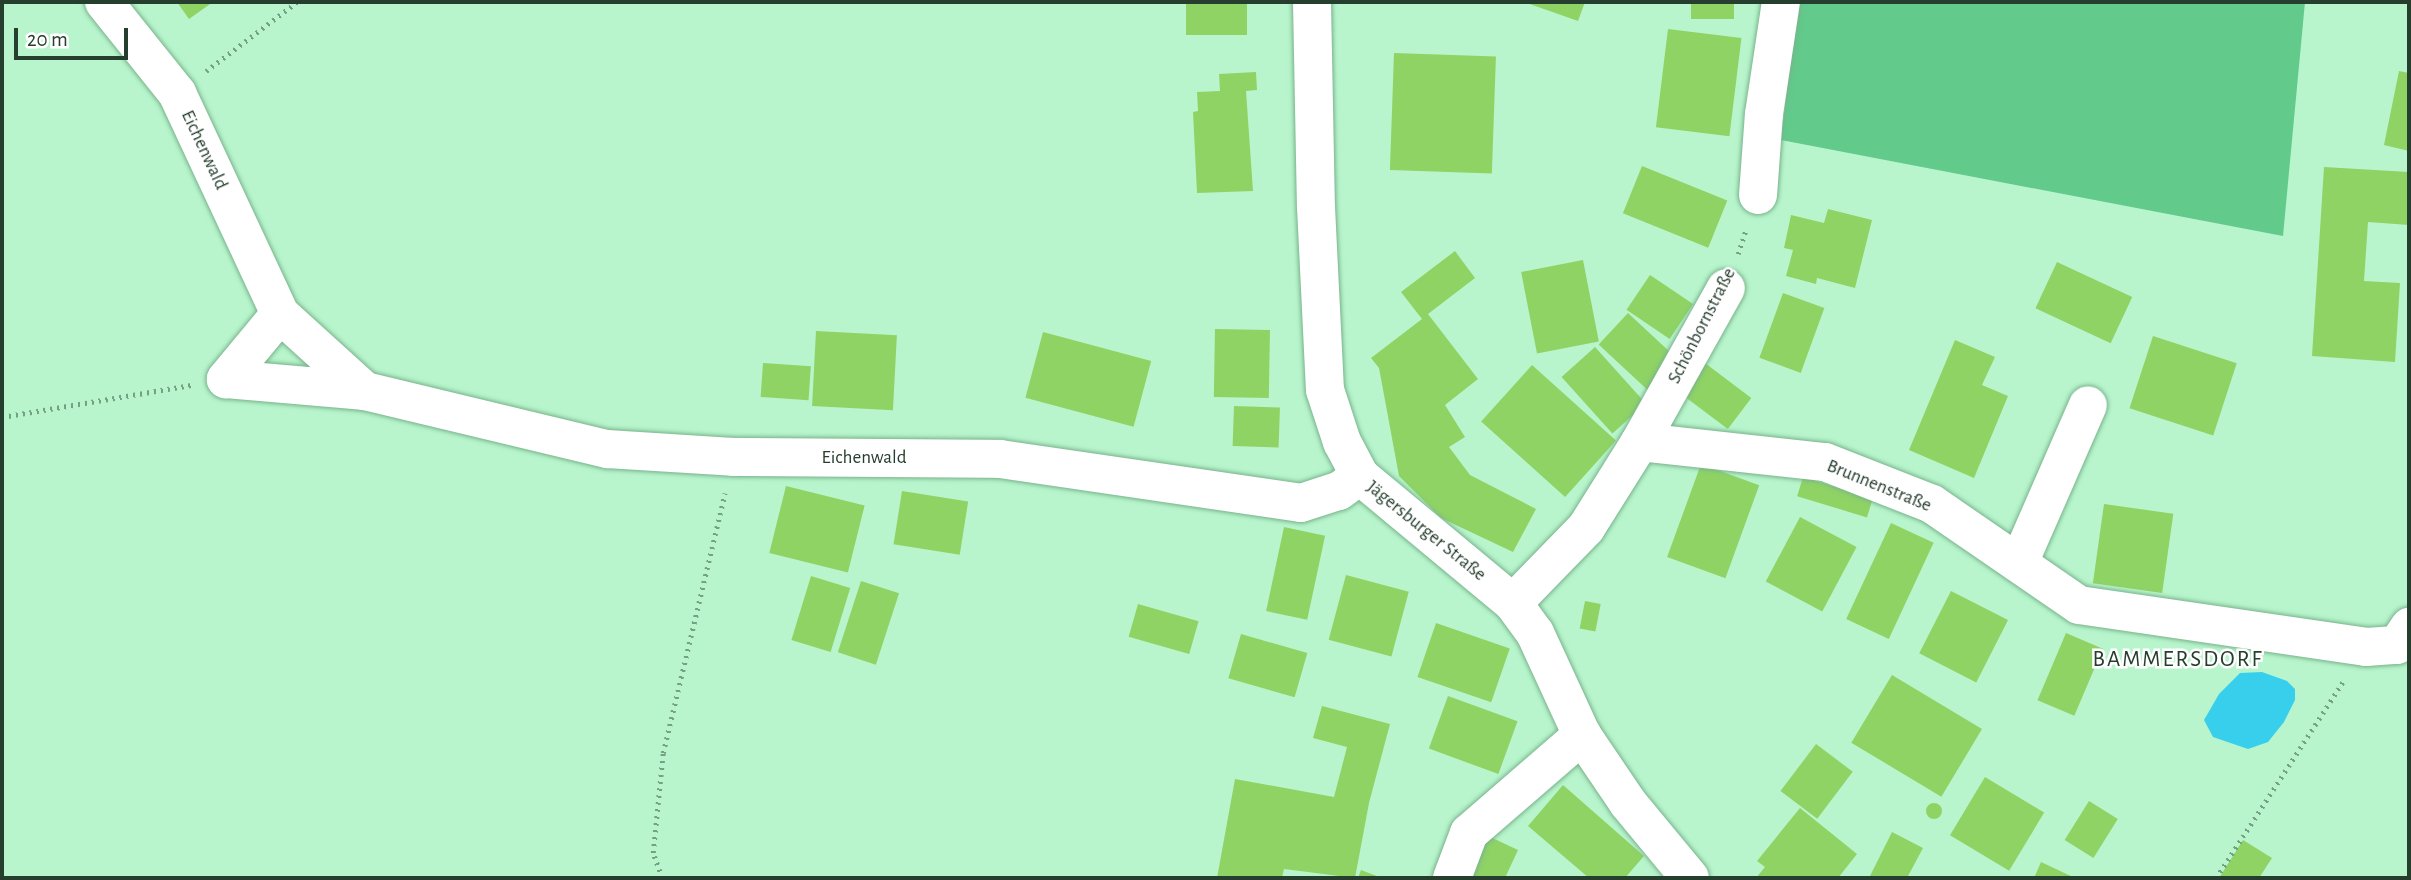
<!DOCTYPE html>
<meta charset="utf-8">
<style>
body{margin:0}
#map{position:relative;width:2411px;height:880px;overflow:hidden;background:#b8f5cc;font-family:"Alegreya Sans",sans-serif}
div>[style]{position:absolute}
[style*='--x']{left:calc(var(--x)*1px);top:calc(var(--y)*1px);width:calc(var(--w)*1px);rotate:calc(var(--a)*1deg)}
.green>*{inset:0;background:#62ca8b}
.water>*{inset:0;background:#38cfed}
.building>*{inset:0;background:#8fd365;transform-origin:0 0}
.round{border-radius:50%}
.path>*{height:4.5px;margin-top:-2.25px;transform-origin:0;background:repeating-linear-gradient(90deg,#74a083 0 2px,transparent 0 7px)}
.roads{filter:drop-shadow(0 0 2px #78b38c) drop-shadow(0 0 2px #78b38c)}
.minor>*{height:38px;margin:-19px;padding:0 19px;transform-origin:19px;border-radius:19px;background:#fff}
span{translate:-50% -50%;white-space:nowrap;text-align:center;line-height:1.15;-webkit-text-stroke:5px #fff;paint-order:stroke}
.street-label{font-size:19px;color:#263e2e}
.quarter-label{font-size:23px;color:#263e2e;letter-spacing:2px}
.frame{position:absolute;inset:0;border:4px solid #263e2e;pointer-events:none}
.scale{position:absolute;left:14px;top:28px;width:114px;height:32px;box-sizing:border-box;border:4px solid #263e2e;border-top:0;padding-left:9px;font-size:21px;line-height:24px;white-space:nowrap;color:#263e2e;-webkit-text-stroke:5px #fff;paint-order:stroke}
</style>
<div id="map">
<div class="green">
<i style="clip-path:polygon(1797px 2px,2305px 2px,2283px 236px,1781px 140px)"></i>
</div>
<div class="water">
<i style="clip-path:polygon(2262px 672px,2287px 681px,2295px 689px,2295px 700px,2284px 722px,2268px 742px,2248px 749px,2213px 737px,2204px 720px,2219px 694px,2240px 673px)"></i>
</div>
<div class="building">
<i style="clip-path:polygon(177px 2px,213px 2px,189px 19px)"></i>
<i style="left:1186px;top:2px;width:61px;height:33px"></i>
<i style="clip-path:polygon(1524px 2px,1585px 2px,1578px 21px)"></i>
<i style="left:1691px;top:2px;width:43px;height:17px"></i>
<i style="left:1668px;top:29px;width:74px;height:99px;rotate:7deg"></i>
<i style="left:1394px;top:53px;width:102px;height:117px;rotate:2deg"></i>
<i style="clip-path:polygon(2399px 71px,2409px 73px,2409px 151px,2384px 145px)"></i>
<i style="clip-path:polygon(1256px 72px,1257px 90px,1246px 91px,1253px 191px,1197px 193px,1193px 112px,1198px 111px,1197px 92px,1220px 91px,1219px 74px)"></i>
<i style="left:1642px;top:166px;width:92px;height:51px;rotate:22deg"></i>
<i style="clip-path:polygon(2324px 167px,2409px 172px,2409px 225px,2368px 222px,2364px 281px,2400px 283px,2395px 362px,2312px 356px)"></i>
<i style="clip-path:polygon(1828px 209px,1872px 220px,1855px 288px,1817px 278px,1816px 284px,1786px 276px,1793px 250px,1784px 248px,1791px 215px,1824px 223px)"></i>
<i style="clip-path:polygon(1455px 251px,1475px 278px,1428px 314px,1478px 379px,1445px 405px,1465px 437px,1449px 447px,1470px 475px,1536px 509px,1513px 552px,1441px 518px,1399px 476px,1379px 368px,1371px 358px,1422px 319px,1401px 292px)"></i>
<i style="left:1583px;top:260px;width:83px;height:63px;rotate:79deg"></i>
<i style="left:2057px;top:262px;width:83px;height:51px;rotate:25deg"></i>
<i style="left:1650px;top:275px;width:52px;height:42px;rotate:34deg"></i>
<i style="left:1783px;top:293px;width:44px;height:69px;rotate:20deg"></i>
<i style="left:1628px;top:313px;width:72px;height:43px;rotate:43deg"></i>
<i style="left:1215px;top:329px;width:55px;height:68px;rotate:1deg"></i>
<i style="left:816px;top:331px;width:81px;height:75px;rotate:3deg"></i>
<i style="left:1043px;top:332px;width:112px;height:68px;rotate:15deg"></i>
<i style="left:2153px;top:336px;width:88px;height:76px;rotate:18deg"></i>
<i style="clip-path:polygon(1955px 340px,1995px 357px,1982px 385px,2008px 396px,1974px 478px,1909px 450px)"></i>
<i style="left:1595px;top:347px;width:76px;height:45px;rotate:48deg"></i>
<i style="left:1697px;top:357px;width:68px;height:39px;rotate:37deg"></i>
<i style="left:763px;top:363px;width:48px;height:34px;rotate:4deg"></i>
<i style="left:1532px;top:365px;width:113px;height:76px;rotate:42deg"></i>
<i style="left:1234px;top:406px;width:46px;height:40px;rotate:2deg"></i>
<i style="left:1701px;top:464px;width:62px;height:99px;rotate:20deg"></i>
<i style="left:1803px;top:477px;width:73px;height:20px;rotate:17deg"></i>
<i style="left:786px;top:486px;width:81px;height:69px;rotate:14deg"></i>
<i style="left:902px;top:491px;width:67px;height:54px;rotate:9deg"></i>
<i style="left:2104px;top:504px;width:70px;height:80px;rotate:8deg"></i>
<i style="left:1800px;top:517px;width:64px;height:73px;rotate:28deg"></i>
<i style="left:1891px;top:523px;width:47px;height:106px;rotate:25deg"></i>
<i style="left:1284px;top:527px;width:42px;height:86px;rotate:12deg"></i>
<i style="left:1346px;top:575px;width:65px;height:67px;rotate:15deg"></i>
<i style="left:811px;top:576px;width:41px;height:67px;rotate:17deg"></i>
<i style="left:861px;top:581px;width:40px;height:75px;rotate:18deg"></i>
<i style="left:1951px;top:591px;width:64px;height:70px;rotate:27deg"></i>
<i style="left:1585px;top:601px;width:16px;height:28px;rotate:11deg"></i>
<i style="left:1138px;top:604px;width:63px;height:34px;rotate:16deg"></i>
<i style="left:1436px;top:623px;width:78px;height:57px;rotate:19deg"></i>
<i style="left:2066px;top:633px;width:40px;height:73px;rotate:23deg"></i>
<i style="left:1241px;top:634px;width:69px;height:46px;rotate:16deg"></i>
<i style="left:1892px;top:675px;width:105px;height:79px;rotate:31deg"></i>
<i style="left:1448px;top:696px;width:74px;height:56px;rotate:20deg"></i>
<i style="clip-path:polygon(1322px 706px,1390px 724px,1369px 803px,1355px 878px,1284px 869px,1282px 878px,1217px 878px,1235px 779px,1334px 797px,1347px 747px,1313px 738px)"></i>
<i style="left:1816px;top:744px;width:46px;height:59px;rotate:37deg"></i>
<i style="left:1985px;top:777px;width:69px;height:68px;rotate:31deg"></i>
<i style="clip-path:polygon(1563px 785px,1644px 856px,1625px 878px,1589px 878px,1528px 826px)"></i>
<i style="left:2089px;top:801px;width:34px;height:46px;rotate:32deg"></i>
<i class="round" style="left:1926px;top:803px;width:16px;height:16px"></i>
<i style="clip-path:polygon(1800px 808px,1857px 854px,1838px 878px,1756px 878px,1765px 867px,1757px 861px)"></i>
<i style="clip-path:polygon(1892px 832px,1923px 848px,1907px 878px,1869px 878px)"></i>
<i style="clip-path:polygon(1484px 834px,1518px 850px,1505px 878px,1465px 878px)"></i>
<i style="clip-path:polygon(2243px 840px,2272px 858px,2259px 878px,2219px 878px)"></i>
<i style="clip-path:polygon(2041px 862px,2075px 878px,2034px 878px)"></i>
<i style="clip-path:polygon(1361px 870px,1382px 878px,1358px 878px)"></i>
</div>
<div class="path">
<i style="--x:206;--y:71;--w:114;--a:-37.2"></i>
<i style="--x:1738;--y:254;--w:26;--a:-72"></i>
<i style="--x:2;--y:417;--w:192;--a:-9.6"></i>
<i style="--x:662;--y:878;--w:27;--a:-110"></i>
<i style="--x:653;--y:853;--w:100;--a:-84.3"></i>
<i style="--x:663;--y:753;--w:267;--a:-76.6"></i>
<i style="--x:2216;--y:878;--w:234;--a:-57.1"></i>
</div>
<div class="roads">
<div class="minor">
<i style="--x:104;--y:2;--w:117;--a:51.3"></i>
<i style="--x:177;--y:93;--w:244;--a:65"></i>
<i style="--x:280;--y:314;--w:85;--a:129.7"></i>
<i style="--x:1312;--y:2;--w:205;--a:88.9"></i>
<i style="--x:1316;--y:207;--w:183;--a:87.2"></i>
<i style="--x:1325;--y:390;--w:55;--a:71.9"></i>
<i style="--x:1342;--y:442;--w:38;--a:62"></i>
<i style="--x:1360;--y:476;--w:199;--a:39.7"></i>
<i style="--x:1513;--y:603;--w:37;--a:54"></i>
<i style="--x:1535;--y:633;--w:112;--a:65.3"></i>
<i style="--x:1582;--y:735;--w:82;--a:55.9"></i>
<i style="--x:1628;--y:803;--w:97;--a:50.4"></i>
<i style="--x:1758;--y:195;--w:81;--a:-85.8"></i>
<i style="--x:1764;--y:114;--w:113;--a:-81.4"></i>
<i style="--x:280;--y:314;--w:115;--a:42.2"></i>
<i style="--x:226;--y:379;--w:140;--a:4.9"></i>
<i style="--x:365;--y:391;--w:249;--a:13.5"></i>
<i style="--x:607;--y:449;--w:126;--a:3.6"></i>
<i style="--x:733;--y:457;--w:267;--a:0.4"></i>
<i style="--x:1000;--y:459;--w:304;--a:8.3"></i>
<i style="--x:1301;--y:503;--w:40;--a:-18"></i>
<i style="--x:1339;--y:491;--w:26;--a:-36"></i>
<i style="--x:1640;--y:442;--w:186;--a:6.2"></i>
<i style="--x:1825;--y:462;--w:115;--a:21.4"></i>
<i style="--x:1932;--y:504;--w:178;--a:34.5"></i>
<i style="--x:2079;--y:605;--w:290;--a:8.3"></i>
<i style="--x:2366;--y:647;--w:31;--a:-4"></i>
<i style="--x:2397;--y:645;--w:22;--a:-56"></i>
<i style="--x:2019;--y:563;--w:172;--a:-66.4"></i>
<i style="--x:1513;--y:603;--w:105;--a:-45.8"></i>
<i style="--x:1586;--y:528;--w:102;--a:-57.9"></i>
<i style="--x:1640;--y:442;--w:176;--a:-60.8"></i>
<i style="--x:1452;--y:878;--w:48;--a:-69.3"></i>
<i style="--x:1469;--y:833;--w:150;--a:-40.9"></i>
</div>
</div>
<div class="street-label">
<span style="left:204px;top:150px;rotate:65deg">Eichenwald</span>
<span style="left:1702px;top:326px;rotate:-63deg">Schönbornstraße</span>
<span style="left:864px;top:458px">Eichenwald</span>
<span style="left:1879px;top:486px;rotate:22deg">Brunnenstraße</span>
<span style="left:1426px;top:531px;rotate:39deg">Jägersburger Straße</span>
</div>
<div class="quarter-label">
<span style="left:2178px;top:660px">BAMMERSDORF</span>
</div>
<div class="frame"></div>
<div class="scale">20 m</div>
</div>
